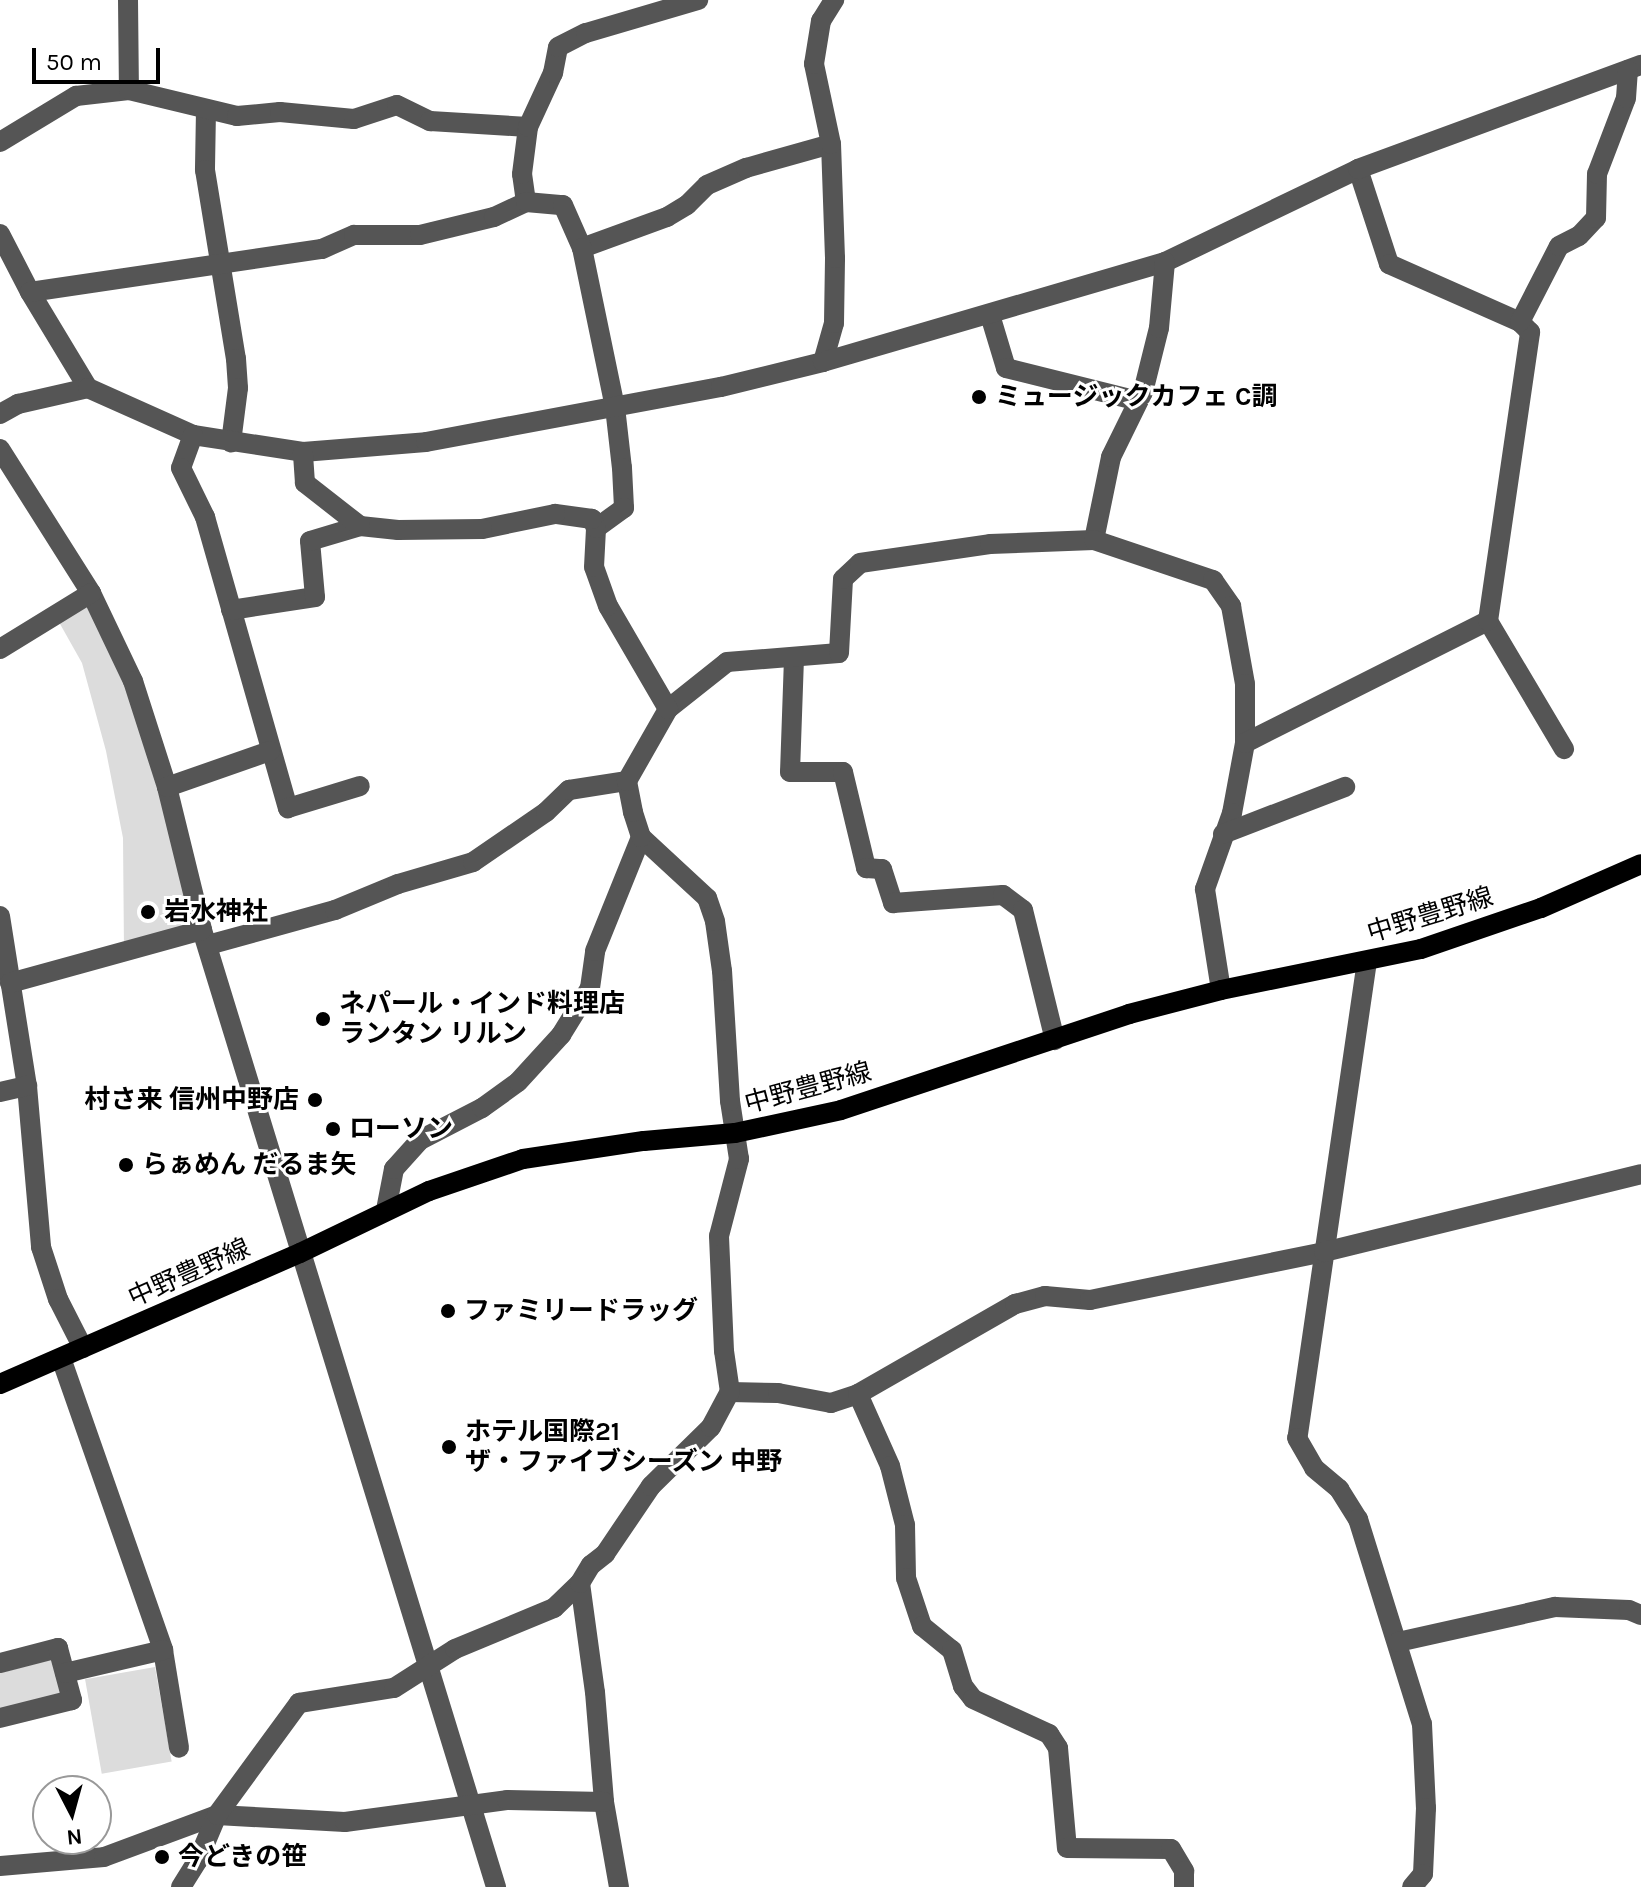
<!DOCTYPE html>
<meta charset="utf-8">
<style>
body{margin:0}
#map{position:relative;width:1641px;height:1887px;overflow:hidden;background:#fff;font-family:Karla,"Noto Sans JP",sans-serif}
div>[style]{position:absolute}
[style*='--x']{left:calc(var(--x)*1px);top:calc(var(--y)*1px);width:calc(var(--w)*1px);rotate:calc(var(--a)*1deg)}
.green>*{inset:0;background:#dcdcdc;transform-origin:0 0}
.minor>*{height:20px;margin:-10px;padding:0 10px;transform-origin:10px;border-radius:10px;background:#555}
.major>*{height:20px;margin:-10px;padding:0 10px;transform-origin:10px;border-radius:10px;background:#000}
.dots>*{width:22px;height:22px;translate:-50% -50%;box-sizing:border-box;border:4px solid #fff;border-radius:50%}
span{translate:-50% -50%;white-space:nowrap;text-align:center;line-height:1.15;-webkit-text-stroke:6px #fff;paint-order:stroke}
.poi-label{font-size:26px;color:#000;font-weight:700}
.left{translate:0 -50%;text-align:left}
.right{translate:-100% -50%;text-align:right}
.street-label{font-size:26px;color:#000}
.north{position:absolute;left:32px;top:1775px;width:80px;height:80px;box-sizing:border-box;background:#fff;border:2px solid #999;border-radius:50%;rotate:174deg;font-size:22px;font-weight:700;line-height:32px;text-align:center;color:#000}
.north::after{content:'';display:block;margin:auto;width:28px;height:36px;background:#000;clip-path:polygon(50% 0,100% 100%,50% 72%,0 100%)}
.scale{position:absolute;left:32px;top:48px;width:128px;height:36px;box-sizing:border-box;border:4px solid #000;border-top:0;padding-left:10px;font-size:24px;line-height:28px;white-space:nowrap;color:#000;-webkit-text-stroke:6px #fff;paint-order:stroke}
</style>
<div id="map">
<div class="green">
<i style="clip-path:polygon(91px 593px,112px 633px,202px 930px,124px 952px,123px 838px,106px 751px,82px 663px,55px 615px)"></i>
<i style="clip-path:polygon(53px 1659px,62px 1695px,0 1711px,0 1673px)"></i>
<i style="left:155px;top:1667px;width:96px;height:71px;rotate:80deg"></i>
</div>
<div class="minor">
<i style="--x:128;--y:0;--w:90;--a:89.4"></i>
<i style="--x:206;--y:110;--w:60;--a:91"></i>
<i style="--x:205;--y:170;--w:192;--a:80.7"></i>
<i style="--x:236;--y:359;--w:29;--a:86"></i>
<i style="--x:238;--y:388;--w:55;--a:97.3"></i>
<i style="--x:0;--y:142;--w:89;--a:-31.2"></i>
<i style="--x:76;--y:96;--w:53;--a:-6.5"></i>
<i style="--x:129;--y:90;--w:111;--a:13.5"></i>
<i style="--x:237;--y:116;--w:43;--a:-5.3"></i>
<i style="--x:280;--y:112;--w:74;--a:5.4"></i>
<i style="--x:354;--y:119;--w:45;--a:-18"></i>
<i style="--x:397;--y:105;--w:37;--a:26"></i>
<i style="--x:430;--y:121;--w:98;--a:3.5"></i>
<i style="--x:1358;--y:169;--w:100;--a:71.9"></i>
<i style="--x:1389;--y:264;--w:143;--a:23.9"></i>
<i style="--x:526;--y:202;--w:28;--a:-98"></i>
<i style="--x:522;--y:174;--w:47;--a:-82.7"></i>
<i style="--x:528;--y:127;--w:60;--a:-65.2"></i>
<i style="--x:553;--y:73;--w:26;--a:-79"></i>
<i style="--x:558;--y:47;--w:31;--a:-27"></i>
<i style="--x:586;--y:33;--w:117;--a:-16.4"></i>
<i style="--x:0;--y:234;--w:65;--a:62.7"></i>
<i style="--x:30;--y:292;--w:112;--a:58.9"></i>
<i style="--x:582;--y:248;--w:90;--a:-20"></i>
<i style="--x:667;--y:217;--w:23;--a:-31"></i>
<i style="--x:687;--y:205;--w:28;--a:-45"></i>
<i style="--x:707;--y:185;--w:43;--a:-23.6"></i>
<i style="--x:746;--y:168;--w:88;--a:-15.8"></i>
<i style="--x:30;--y:292;--w:295;--a:-8.4"></i>
<i style="--x:322;--y:249;--w:35;--a:-24"></i>
<i style="--x:354;--y:235;--w:66;--a:0"></i>
<i style="--x:420;--y:235;--w:76;--a:-13.7"></i>
<i style="--x:494;--y:217;--w:35;--a:-25"></i>
<i style="--x:526;--y:202;--w:37;--a:5"></i>
<i style="--x:563;--y:205;--w:47;--a:66.2"></i>
<i style="--x:582;--y:248;--w:162;--a:78.3"></i>
<i style="--x:615;--y:407;--w:61;--a:83.5"></i>
<i style="--x:622;--y:468;--w:40;--a:87.1"></i>
<i style="--x:624;--y:508;--w:34;--a:144"></i>
<i style="--x:990;--y:315;--w:55;--a:73.2"></i>
<i style="--x:1006;--y:368;--w:136;--a:14"></i>
<i style="--x:823;--y:362;--w:41;--a:-74.2"></i>
<i style="--x:834;--y:323;--w:65;--a:-89.1"></i>
<i style="--x:835;--y:258;--w:114;--a:-92"></i>
<i style="--x:831;--y:144;--w:82;--a:-102"></i>
<i style="--x:814;--y:64;--w:44;--a:-80.8"></i>
<i style="--x:821;--y:21;--w:25;--a:-58"></i>
<i style="--x:0;--y:414;--w:21;--a:-29"></i>
<i style="--x:18;--y:404;--w:72;--a:-12.9"></i>
<i style="--x:88;--y:388;--w:115;--a:24.1"></i>
<i style="--x:193;--y:435;--w:111;--a:8.8"></i>
<i style="--x:303;--y:452;--w:123;--a:-4.6"></i>
<i style="--x:426;--y:442;--w:300;--a:-10.6"></i>
<i style="--x:721;--y:387;--w:105;--a:-13.8"></i>
<i style="--x:823;--y:362;--w:356;--a:-16.3"></i>
<i style="--x:1165;--y:262;--w:214;--a:-25.7"></i>
<i style="--x:1358;--y:169;--w:302;--a:-20.2"></i>
<i style="--x:193;--y:435;--w:35;--a:110"></i>
<i style="--x:181;--y:468;--w:55;--a:63.9"></i>
<i style="--x:205;--y:517;--w:303;--a:74.1"></i>
<i style="--x:288;--y:808;--w:75;--a:-17"></i>
<i style="--x:0;--y:449;--w:170;--a:57.7"></i>
<i style="--x:91;--y:593;--w:98;--a:64.5"></i>
<i style="--x:133;--y:681;--w:111;--a:72.2"></i>
<i style="--x:167;--y:787;--w:147;--a:76.2"></i>
<i style="--x:202;--y:930;--w:1001;--a:72.92"></i>
<i style="--x:1094;--y:540;--w:85;--a:-78.4"></i>
<i style="--x:1111;--y:457;--w:72;--a:-63.8"></i>
<i style="--x:1143;--y:392;--w:66;--a:-76"></i>
<i style="--x:1159;--y:328;--w:66;--a:-84.8"></i>
<i style="--x:231;--y:610;--w:85;--a:-8.8"></i>
<i style="--x:315;--y:597;--w:56;--a:-95.1"></i>
<i style="--x:310;--y:541;--w:52;--a:-16.7"></i>
<i style="--x:1488;--y:621;--w:149;--a:59.3"></i>
<i style="--x:0;--y:649;--w:107;--a:-31.6"></i>
<i style="--x:794;--y:658;--w:114;--a:92"></i>
<i style="--x:790;--y:772;--w:53;--a:0"></i>
<i style="--x:843;--y:772;--w:99;--a:76.5"></i>
<i style="--x:866;--y:868;--w:16;--a:4"></i>
<i style="--x:882;--y:869;--w:36;--a:72"></i>
<i style="--x:893;--y:903;--w:110;--a:-4.2"></i>
<i style="--x:1003;--y:895;--w:25;--a:37"></i>
<i style="--x:1023;--y:910;--w:134;--a:76.2"></i>
<i style="--x:668;--y:709;--w:75;--a:-38.5"></i>
<i style="--x:727;--y:662;--w:112;--a:-4.6"></i>
<i style="--x:839;--y:653;--w:74;--a:-86.9"></i>
<i style="--x:843;--y:579;--w:23;--a:-43"></i>
<i style="--x:860;--y:563;--w:131;--a:-8.3"></i>
<i style="--x:990;--y:544;--w:104;--a:-2.2"></i>
<i style="--x:1094;--y:540;--w:126;--a:18.6"></i>
<i style="--x:1213;--y:580;--w:32;--a:55"></i>
<i style="--x:1231;--y:606;--w:79;--a:79.8"></i>
<i style="--x:1245;--y:684;--w:59;--a:90"></i>
<i style="--x:1245;--y:743;--w:71;--a:100.5"></i>
<i style="--x:1232;--y:813;--w:81;--a:109.6"></i>
<i style="--x:1205;--y:889;--w:102;--a:81"></i>
<i style="--x:1245;--y:743;--w:272;--a:-26.7"></i>
<i style="--x:1488;--y:621;--w:292;--a:-81.7"></i>
<i style="--x:1530;--y:332;--w:14;--a:-135"></i>
<i style="--x:1520;--y:322;--w:85;--a:-62.8"></i>
<i style="--x:1559;--y:246;--w:22;--a:-27"></i>
<i style="--x:1579;--y:236;--w:25;--a:-47"></i>
<i style="--x:1596;--y:218;--w:44;--a:-88.7"></i>
<i style="--x:1597;--y:174;--w:81;--a:-69.1"></i>
<i style="--x:1626;--y:98;--w:28;--a:-86"></i>
<i style="--x:167;--y:787;--w:109;--a:-19.3"></i>
<i style="--x:1223;--y:834;--w:131;--a:-21.1"></i>
<i style="--x:0;--y:916;--w:172;--a:81"></i>
<i style="--x:27;--y:1086;--w:162;--a:85"></i>
<i style="--x:41;--y:1247;--w:55;--a:71.9"></i>
<i style="--x:58;--y:1299;--w:55;--a:63"></i>
<i style="--x:208;--y:945;--w:132;--a:-15.4"></i>
<i style="--x:335;--y:910;--w:68;--a:-22.4"></i>
<i style="--x:398;--y:884;--w:78;--a:-16.3"></i>
<i style="--x:473;--y:862;--w:88;--a:-34.4"></i>
<i style="--x:546;--y:812;--w:32;--a:-44"></i>
<i style="--x:569;--y:790;--w:59;--a:-8.8"></i>
<i style="--x:1367;--y:961;--w:482;--a:98.3"></i>
<i style="--x:1297;--y:1438;--w:34;--a:60"></i>
<i style="--x:1314;--y:1468;--w:33;--a:40"></i>
<i style="--x:1339;--y:1489;--w:36;--a:58"></i>
<i style="--x:1358;--y:1519;--w:215;--a:72.7"></i>
<i style="--x:1422;--y:1724;--w:84;--a:87.3"></i>
<i style="--x:1426;--y:1808;--w:66;--a:92.6"></i>
<i style="--x:1423;--y:1874;--w:17;--a:130"></i>
<i style="--x:10;--y:983;--w:199;--a:-15.4"></i>
<i style="--x:0;--y:1092;--w:28;--a:-13"></i>
<i style="--x:386;--y:1210;--w:42;--a:-79"></i>
<i style="--x:394;--y:1169;--w:39;--a:-48"></i>
<i style="--x:420;--y:1140;--w:70;--a:-27.3"></i>
<i style="--x:482;--y:1108;--w:44;--a:-35.8"></i>
<i style="--x:518;--y:1082;--w:64;--a:-47.5"></i>
<i style="--x:561;--y:1035;--w:55;--a:-58.3"></i>
<i style="--x:590;--y:988;--w:37;--a:-82"></i>
<i style="--x:595;--y:951;--w:123;--a:-68"></i>
<i style="--x:61;--y:1358;--w:309;--a:70.7"></i>
<i style="--x:163;--y:1650;--w:99;--a:80.7"></i>
<i style="--x:730;--y:1392;--w:48;--a:1.2"></i>
<i style="--x:778;--y:1393;--w:54;--a:10.7"></i>
<i style="--x:831;--y:1403;--w:28;--a:-18"></i>
<i style="--x:858;--y:1394;--w:181;--a:-29.8"></i>
<i style="--x:1015;--y:1304;--w:31;--a:-15"></i>
<i style="--x:1045;--y:1296;--w:45;--a:5.1"></i>
<i style="--x:1090;--y:1300;--w:239;--a:-11.6"></i>
<i style="--x:1324;--y:1252;--w:326;--a:-13.8"></i>
<i style="--x:858;--y:1394;--w:79;--a:66"></i>
<i style="--x:890;--y:1466;--w:61;--a:75.7"></i>
<i style="--x:905;--y:1525;--w:53;--a:88.9"></i>
<i style="--x:906;--y:1578;--w:51;--a:71.6"></i>
<i style="--x:922;--y:1626;--w:38;--a:39"></i>
<i style="--x:952;--y:1650;--w:38;--a:73"></i>
<i style="--x:963;--y:1686;--w:16;--a:52"></i>
<i style="--x:973;--y:1699;--w:84;--a:24.7"></i>
<i style="--x:1049;--y:1734;--w:17;--a:57"></i>
<i style="--x:1058;--y:1748;--w:100;--a:84.9"></i>
<i style="--x:1067;--y:1848;--w:104;--a:0.6"></i>
<i style="--x:1171;--y:1849;--w:26;--a:59"></i>
<i style="--x:1184;--y:1871;--w:16;--a:90"></i>
<i style="--x:580;--y:1583;--w:110;--a:82.2"></i>
<i style="--x:595;--y:1692;--w:110;--a:85.3"></i>
<i style="--x:604;--y:1802;--w:86;--a:80"></i>
<i style="--x:1398;--y:1642;--w:161;--a:-12.6"></i>
<i style="--x:1555;--y:1607;--w:74;--a:2.3"></i>
<i style="--x:1629;--y:1610;--w:13;--a:23"></i>
<i style="--x:0;--y:1663;--w:60;--a:-14.5"></i>
<i style="--x:58;--y:1648;--w:54;--a:74.9"></i>
<i style="--x:72;--y:1700;--w:74;--a:166"></i>
<i style="--x:65;--y:1673;--w:101;--a:-13.2"></i>
<i style="--x:0;--y:1866;--w:104;--a:-4.9"></i>
<i style="--x:104;--y:1857;--w:121;--a:-20.4"></i>
<i style="--x:217;--y:1815;--w:128;--a:3.1"></i>
<i style="--x:345;--y:1822;--w:163;--a:-7.7"></i>
<i style="--x:507;--y:1800;--w:97;--a:1.2"></i>
<i style="--x:181;--y:1887;--w:32;--a:-58"></i>
<i style="--x:198;--y:1860;--w:49;--a:-67.1"></i>
<i style="--x:217;--y:1815;--w:139;--a:-53.8"></i>
<i style="--x:299;--y:1703;--w:96;--a:-9"></i>
<i style="--x:394;--y:1688;--w:72;--a:-32.6"></i>
<i style="--x:455;--y:1649;--w:107;--a:-22.5"></i>
<i style="--x:554;--y:1608;--w:36;--a:-44"></i>
<i style="--x:580;--y:1583;--w:21;--a:-59"></i>
<i style="--x:591;--y:1565;--w:18;--a:-38"></i>
<i style="--x:605;--y:1554;--w:82;--a:-55.9"></i>
<i style="--x:651;--y:1486;--w:84;--a:-44.5"></i>
<i style="--x:711;--y:1427;--w:40;--a:-62"></i>
<i style="--x:730;--y:1392;--w:41;--a:-98.3"></i>
<i style="--x:724;--y:1351;--w:115;--a:-92.5"></i>
<i style="--x:719;--y:1236;--w:80;--a:-75.4"></i>
<i style="--x:739;--y:1159;--w:59;--a:-98.8"></i>
<i style="--x:730;--y:1101;--w:130;--a:-93.5"></i>
<i style="--x:722;--y:971;--w:50;--a:-98"></i>
<i style="--x:715;--y:921;--w:24;--a:-109"></i>
<i style="--x:707;--y:898;--w:90;--a:-137.3"></i>
<i style="--x:641;--y:837;--w:26;--a:-108"></i>
<i style="--x:633;--y:812;--w:32;--a:-101"></i>
<i style="--x:627;--y:781;--w:83;--a:-60.3"></i>
<i style="--x:668;--y:709;--w:119;--a:-120.2"></i>
<i style="--x:608;--y:606;--w:41;--a:-109.7"></i>
<i style="--x:594;--y:567;--w:39;--a:-87"></i>
<i style="--x:596;--y:528;--w:10;--a:-114"></i>
<i style="--x:592;--y:519;--w:37;--a:-172"></i>
<i style="--x:555;--y:514;--w:75;--a:168.4"></i>
<i style="--x:482;--y:529;--w:84;--a:179.3"></i>
<i style="--x:398;--y:530;--w:38;--a:-174"></i>
<i style="--x:360;--y:526;--w:70;--a:-142"></i>
<i style="--x:305;--y:483;--w:31;--a:-94"></i>
</div>
<div class="major">
<i style="--x:0;--y:1384;--w:327;--a:-23.6"></i>
<i style="--x:300;--y:1253;--w:143;--a:-25.7"></i>
<i style="--x:429;--y:1191;--w:99;--a:-18.8"></i>
<i style="--x:523;--y:1159;--w:122;--a:-8.5"></i>
<i style="--x:644;--y:1141;--w:91;--a:-5"></i>
<i style="--x:735;--y:1133;--w:108;--a:-12.2"></i>
<i style="--x:841;--y:1110;--w:304;--a:-18.4"></i>
<i style="--x:1129;--y:1014;--w:95;--a:-14.6"></i>
<i style="--x:1221;--y:990;--w:204;--a:-11.6"></i>
<i style="--x:1421;--y:949;--w:127;--a:-18.9"></i>
<i style="--x:1541;--y:908;--w:109;--a:-23.7"></i>
</div>
<div class="dots">
<i style="left:979px;top:397px;background:#000"></i>
<i style="left:148px;top:912px;background:#000"></i>
<i style="left:323px;top:1019px;background:#000"></i>
<i style="left:315px;top:1100px;background:#000"></i>
<i style="left:333px;top:1129px;background:#000"></i>
<i style="left:126px;top:1165px;background:#000"></i>
<i style="left:448px;top:1311px;background:#000"></i>
<i style="left:449px;top:1447px;background:#000"></i>
<i style="left:162px;top:1857px;background:#000"></i>
</div>
<div class="poi-label">
<span class="left" style="left:995px;top:397px">ミュージックカフェ C調</span>
<span class="left" style="left:164px;top:912px">岩水神社</span>
<span class="left" style="left:339px;top:1019px">ネパール・インド料理店<br>ランタン リルン</span>
<span class="right" style="left:299px;top:1100px">村さ来 信州中野店</span>
<span class="left" style="left:349px;top:1129px">ローソン</span>
<span class="left" style="left:142px;top:1165px">らぁめん だるま矢</span>
<span class="left" style="left:464px;top:1311px">ファミリードラッグ</span>
<span class="left" style="left:465px;top:1447px">ホテル国際21<br>ザ・ファイブシーズン 中野</span>
<span class="left" style="left:178px;top:1857px">今どきの笹</span>
</div>
<div class="street-label">
<span style="left:1430px;top:915px;rotate:-17deg">中野豊野線</span>
<span style="left:808px;top:1088px;rotate:-15deg">中野豊野線</span>
<span style="left:189px;top:1273px;rotate:-24deg">中野豊野線</span>
</div>
<div class="north">N</div>
<div class="scale">50 m</div>
</div>
